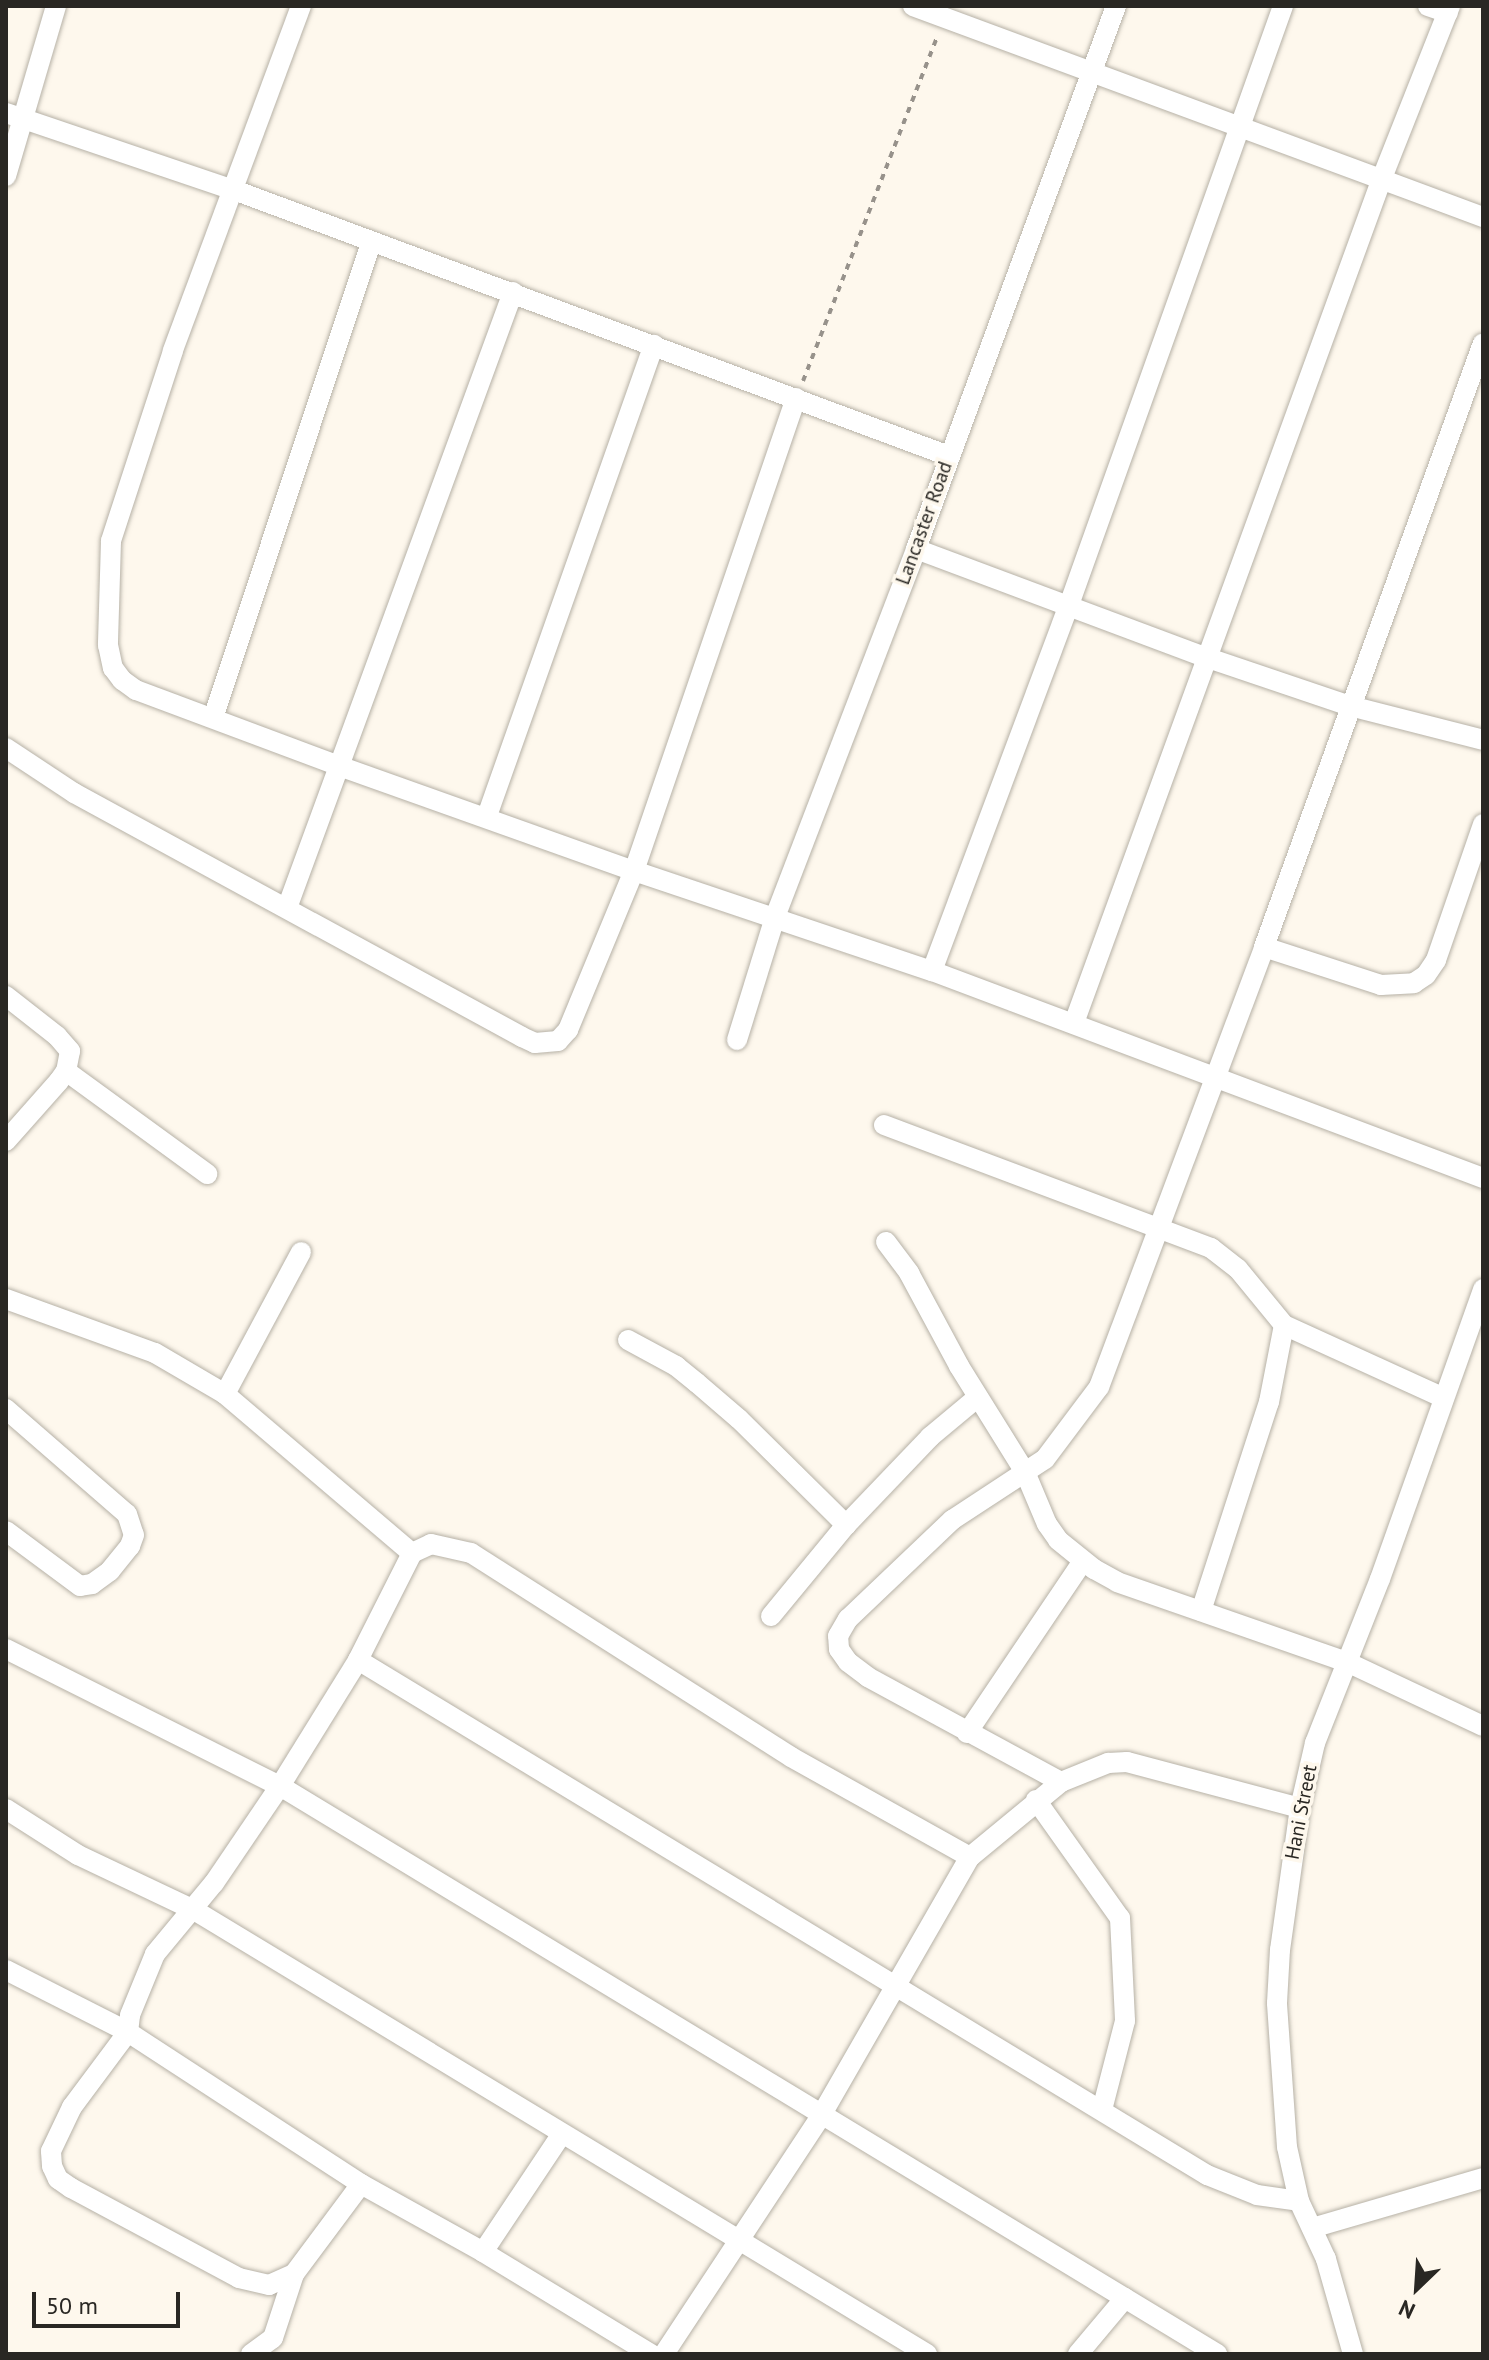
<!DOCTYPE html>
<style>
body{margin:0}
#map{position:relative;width:1489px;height:2360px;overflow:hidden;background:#fef8ed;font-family:"PT Sans",sans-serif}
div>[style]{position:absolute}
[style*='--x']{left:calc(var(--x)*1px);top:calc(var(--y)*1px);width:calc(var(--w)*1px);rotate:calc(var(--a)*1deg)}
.path>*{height:4px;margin-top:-2px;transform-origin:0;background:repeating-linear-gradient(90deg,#97928b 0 6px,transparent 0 12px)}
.roads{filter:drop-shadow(0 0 2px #b6b1a6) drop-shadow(0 0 2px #b6b1a6)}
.minor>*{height:20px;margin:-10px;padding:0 10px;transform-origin:10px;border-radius:10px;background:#fff}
span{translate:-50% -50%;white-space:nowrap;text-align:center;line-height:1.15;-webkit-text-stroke:7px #fef8ed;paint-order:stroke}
.street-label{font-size:20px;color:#292723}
.frame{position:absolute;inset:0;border:8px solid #292723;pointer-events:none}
.north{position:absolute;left:1377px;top:2248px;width:80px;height:80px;-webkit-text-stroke:6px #fef8ed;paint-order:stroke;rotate:205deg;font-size:22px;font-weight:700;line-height:32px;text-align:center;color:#292723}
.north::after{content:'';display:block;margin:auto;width:28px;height:36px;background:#292723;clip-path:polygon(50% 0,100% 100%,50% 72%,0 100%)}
.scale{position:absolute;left:32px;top:2292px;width:148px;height:36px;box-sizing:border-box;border:4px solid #292723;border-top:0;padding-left:10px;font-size:24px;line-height:28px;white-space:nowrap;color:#292723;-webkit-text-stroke:6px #fef8ed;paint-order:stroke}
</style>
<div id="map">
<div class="path">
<i style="--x:803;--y:381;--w:371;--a:-68.7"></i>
</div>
<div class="roads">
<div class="minor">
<i style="--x:301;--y:6;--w:368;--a:110.4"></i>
<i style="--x:173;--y:351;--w:200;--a:108.1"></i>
<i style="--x:111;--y:541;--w:104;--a:91.7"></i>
<i style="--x:108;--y:645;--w:24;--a:78"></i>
<i style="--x:113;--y:668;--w:15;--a:53"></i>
<i style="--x:122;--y:680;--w:17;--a:36"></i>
<i style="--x:136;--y:690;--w:217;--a:20.5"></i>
<i style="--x:339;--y:766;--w:313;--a:19.6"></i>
<i style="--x:634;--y:871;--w:314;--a:18.6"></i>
<i style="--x:932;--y:971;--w:589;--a:20.59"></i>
<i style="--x:913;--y:6;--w:608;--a:20.31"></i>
<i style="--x:1428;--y:6;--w:21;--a:19"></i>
<i style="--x:6;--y:113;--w:241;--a:18.7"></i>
<i style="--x:234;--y:190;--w:763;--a:20.41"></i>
<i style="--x:6;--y:176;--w:177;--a:-73.6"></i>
<i style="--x:916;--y:549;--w:312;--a:20.5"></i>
<i style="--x:1208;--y:658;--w:150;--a:18.7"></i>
<i style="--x:1350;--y:706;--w:137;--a:14.3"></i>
<i style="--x:213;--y:718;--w:501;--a:-71.6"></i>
<i style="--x:6;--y:748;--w:82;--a:33.5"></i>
<i style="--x:74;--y:793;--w:510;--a:28.57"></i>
<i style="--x:522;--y:1037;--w:14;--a:25"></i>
<i style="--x:535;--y:1043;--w:23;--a:-5"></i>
<i style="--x:558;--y:1041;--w:15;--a:-48"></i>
<i style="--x:568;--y:1030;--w:172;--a:-67.5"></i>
<i style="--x:634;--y:871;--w:500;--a:-71.1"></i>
<i style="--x:487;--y:816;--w:500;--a:-70.5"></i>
<i style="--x:287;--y:908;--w:656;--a:-69.85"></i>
<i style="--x:1264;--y:947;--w:123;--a:18"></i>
<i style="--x:1381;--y:985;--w:33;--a:-3"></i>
<i style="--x:1414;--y:983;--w:14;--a:-34"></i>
<i style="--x:1426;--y:975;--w:18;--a:-56"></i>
<i style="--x:1436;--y:960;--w:144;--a:-70.9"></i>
<i style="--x:932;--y:971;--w:391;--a:-69.5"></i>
<i style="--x:1069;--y:605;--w:636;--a:-70.34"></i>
<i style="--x:6;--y:996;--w:65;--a:38.1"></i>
<i style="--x:57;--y:1036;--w:20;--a:49"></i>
<i style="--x:70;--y:1051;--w:20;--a:101"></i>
<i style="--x:66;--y:1071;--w:12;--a:125"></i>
<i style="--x:59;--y:1081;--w:80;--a:131.5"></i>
<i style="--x:1074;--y:1023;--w:899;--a:-69.97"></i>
<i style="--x:1382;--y:178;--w:185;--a:-68.4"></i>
<i style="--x:737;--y:1040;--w:129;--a:-72.8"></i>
<i style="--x:775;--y:917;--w:394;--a:-69"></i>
<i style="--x:916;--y:549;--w:579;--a:-69.78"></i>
<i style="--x:66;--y:1071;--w:175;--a:36.1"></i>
<i style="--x:884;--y:1125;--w:349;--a:20.6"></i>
<i style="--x:1211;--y:1248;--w:34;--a:38"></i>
<i style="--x:1238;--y:1269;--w:72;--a:50.6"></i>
<i style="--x:1284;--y:1325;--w:174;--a:24.5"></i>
<i style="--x:886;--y:1242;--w:39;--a:53"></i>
<i style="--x:909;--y:1273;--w:106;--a:61.7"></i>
<i style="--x:959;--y:1366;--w:125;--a:58.1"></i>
<i style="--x:1025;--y:1472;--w:56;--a:67.1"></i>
<i style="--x:1047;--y:1524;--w:19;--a:55"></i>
<i style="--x:1058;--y:1540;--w:46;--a:38.9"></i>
<i style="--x:1094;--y:1569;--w:26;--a:29"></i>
<i style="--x:1117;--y:1582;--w:246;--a:19.2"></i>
<i style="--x:1349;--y:1663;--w:148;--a:25.2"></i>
<i style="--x:6;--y:1299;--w:158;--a:19.9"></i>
<i style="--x:155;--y:1353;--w:81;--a:30.4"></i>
<i style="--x:225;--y:1394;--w:245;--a:40.4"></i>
<i style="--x:628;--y:1340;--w:55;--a:28.4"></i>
<i style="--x:676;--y:1366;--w:27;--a:39"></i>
<i style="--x:697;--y:1383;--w:55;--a:40.6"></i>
<i style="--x:739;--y:1419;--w:151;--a:44.7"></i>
<i style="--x:225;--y:1394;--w:161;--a:-61.8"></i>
<i style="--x:6;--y:1409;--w:160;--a:41"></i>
<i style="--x:127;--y:1514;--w:22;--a:72"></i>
<i style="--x:134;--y:1535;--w:12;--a:110"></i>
<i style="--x:130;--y:1546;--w:32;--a:129"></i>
<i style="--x:110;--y:1571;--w:22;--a:144"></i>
<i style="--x:92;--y:1584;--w:12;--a:171"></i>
<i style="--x:80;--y:1586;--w:92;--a:-143.4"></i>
<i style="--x:1201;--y:1611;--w:220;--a:-72"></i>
<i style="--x:1269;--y:1402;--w:78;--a:-79"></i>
<i style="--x:771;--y:1616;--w:118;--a:-50.5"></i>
<i style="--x:846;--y:1525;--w:122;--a:-46.3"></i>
<i style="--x:930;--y:1437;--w:62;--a:-39.8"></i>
<i style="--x:6;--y:1649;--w:306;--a:26.6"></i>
<i style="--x:280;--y:1786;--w:1096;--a:31.22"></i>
<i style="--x:358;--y:1660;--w:993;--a:31.24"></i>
<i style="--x:1207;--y:2175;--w:54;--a:21.8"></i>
<i style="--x:1257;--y:2195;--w:42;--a:8.1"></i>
<i style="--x:967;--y:1733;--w:207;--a:-56"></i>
<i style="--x:1061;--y:1782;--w:220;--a:-151.5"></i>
<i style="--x:868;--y:1677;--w:25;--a:-143"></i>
<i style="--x:848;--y:1662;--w:16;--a:-125"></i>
<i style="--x:839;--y:1649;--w:13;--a:-94"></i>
<i style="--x:838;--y:1636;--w:20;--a:-60"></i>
<i style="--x:848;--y:1619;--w:144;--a:-43.6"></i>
<i style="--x:952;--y:1520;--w:111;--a:-33.3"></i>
<i style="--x:1045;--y:1459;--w:90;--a:-53.1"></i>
<i style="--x:1099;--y:1387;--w:470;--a:-69.4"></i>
<i style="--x:1264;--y:947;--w:642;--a:-70.07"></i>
<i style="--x:1036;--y:1800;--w:145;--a:54.6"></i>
<i style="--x:1120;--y:1918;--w:103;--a:87.2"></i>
<i style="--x:1125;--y:2021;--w:92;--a:104.5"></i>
<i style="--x:6;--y:1809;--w:85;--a:32.6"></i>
<i style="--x:78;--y:1855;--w:128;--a:25.4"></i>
<i style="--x:194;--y:1910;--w:857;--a:31.2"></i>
<i style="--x:6;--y:1970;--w:137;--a:26.9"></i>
<i style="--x:128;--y:2032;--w:278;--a:33.1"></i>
<i style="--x:361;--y:2184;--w:140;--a:29.1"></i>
<i style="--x:483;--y:2252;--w:197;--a:31.3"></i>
<i style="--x:1312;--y:2228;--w:178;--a:-16.3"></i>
<i style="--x:483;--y:2252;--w:141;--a:-56.3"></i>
<i style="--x:294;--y:2274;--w:27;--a:156"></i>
<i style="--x:269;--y:2285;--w:31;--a:-167"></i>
<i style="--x:239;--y:2278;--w:191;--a:-151.8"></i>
<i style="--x:71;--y:2188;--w:16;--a:-145"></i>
<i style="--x:58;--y:2179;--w:14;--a:-115"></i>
<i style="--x:52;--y:2166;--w:15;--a:-94"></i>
<i style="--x:51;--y:2151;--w:49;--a:-64.5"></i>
<i style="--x:72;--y:2107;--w:94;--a:-53.3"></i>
<i style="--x:128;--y:2032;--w:17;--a:-83"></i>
<i style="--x:130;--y:2015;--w:66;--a:-67.7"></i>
<i style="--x:155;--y:1954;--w:92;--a:-50.3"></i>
<i style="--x:214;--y:1883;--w:117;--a:-55.8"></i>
<i style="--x:280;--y:1786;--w:148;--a:-58.2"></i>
<i style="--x:358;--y:1660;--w:120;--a:-63.2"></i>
<i style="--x:412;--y:1553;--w:21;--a:-25"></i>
<i style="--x:431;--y:1544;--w:41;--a:12.7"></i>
<i style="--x:471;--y:1553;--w:379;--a:32.5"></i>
<i style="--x:791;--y:1757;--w:205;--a:29.2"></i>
<i style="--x:251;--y:2354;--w:27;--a:-36"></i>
<i style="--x:273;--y:2338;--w:67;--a:-71.8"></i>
<i style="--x:294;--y:2274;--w:112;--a:-53.3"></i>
<i style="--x:664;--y:2354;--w:287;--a:-56.6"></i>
<i style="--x:822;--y:2114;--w:297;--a:-60.1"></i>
<i style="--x:970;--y:1857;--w:118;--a:-39.5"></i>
<i style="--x:1061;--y:1782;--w:51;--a:-22"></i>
<i style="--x:1108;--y:1763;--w:19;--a:-3"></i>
<i style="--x:1127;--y:1762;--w:179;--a:14.9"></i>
<i style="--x:1078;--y:2354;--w:73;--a:-50"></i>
<i style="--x:1353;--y:2354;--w:99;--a:-105.9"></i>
<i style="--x:1326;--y:2259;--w:64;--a:-115"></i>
<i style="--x:1299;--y:2201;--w:55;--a:-102.5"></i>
<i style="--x:1287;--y:2147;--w:144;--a:-94"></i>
<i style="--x:1277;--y:2003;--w:53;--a:-86.8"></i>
<i style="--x:1280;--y:1950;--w:143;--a:-82"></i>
<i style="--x:1300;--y:1808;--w:67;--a:-77"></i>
<i style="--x:1315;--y:1743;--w:176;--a:-68.4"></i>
<i style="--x:1380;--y:1579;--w:308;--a:-70.4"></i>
</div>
</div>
<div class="street-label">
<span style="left:924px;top:523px;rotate:-70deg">Lancaster Road</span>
<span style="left:1301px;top:1812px;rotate:-79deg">Hani Street</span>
</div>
<div class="frame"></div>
<div class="north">N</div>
<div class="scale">50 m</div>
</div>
